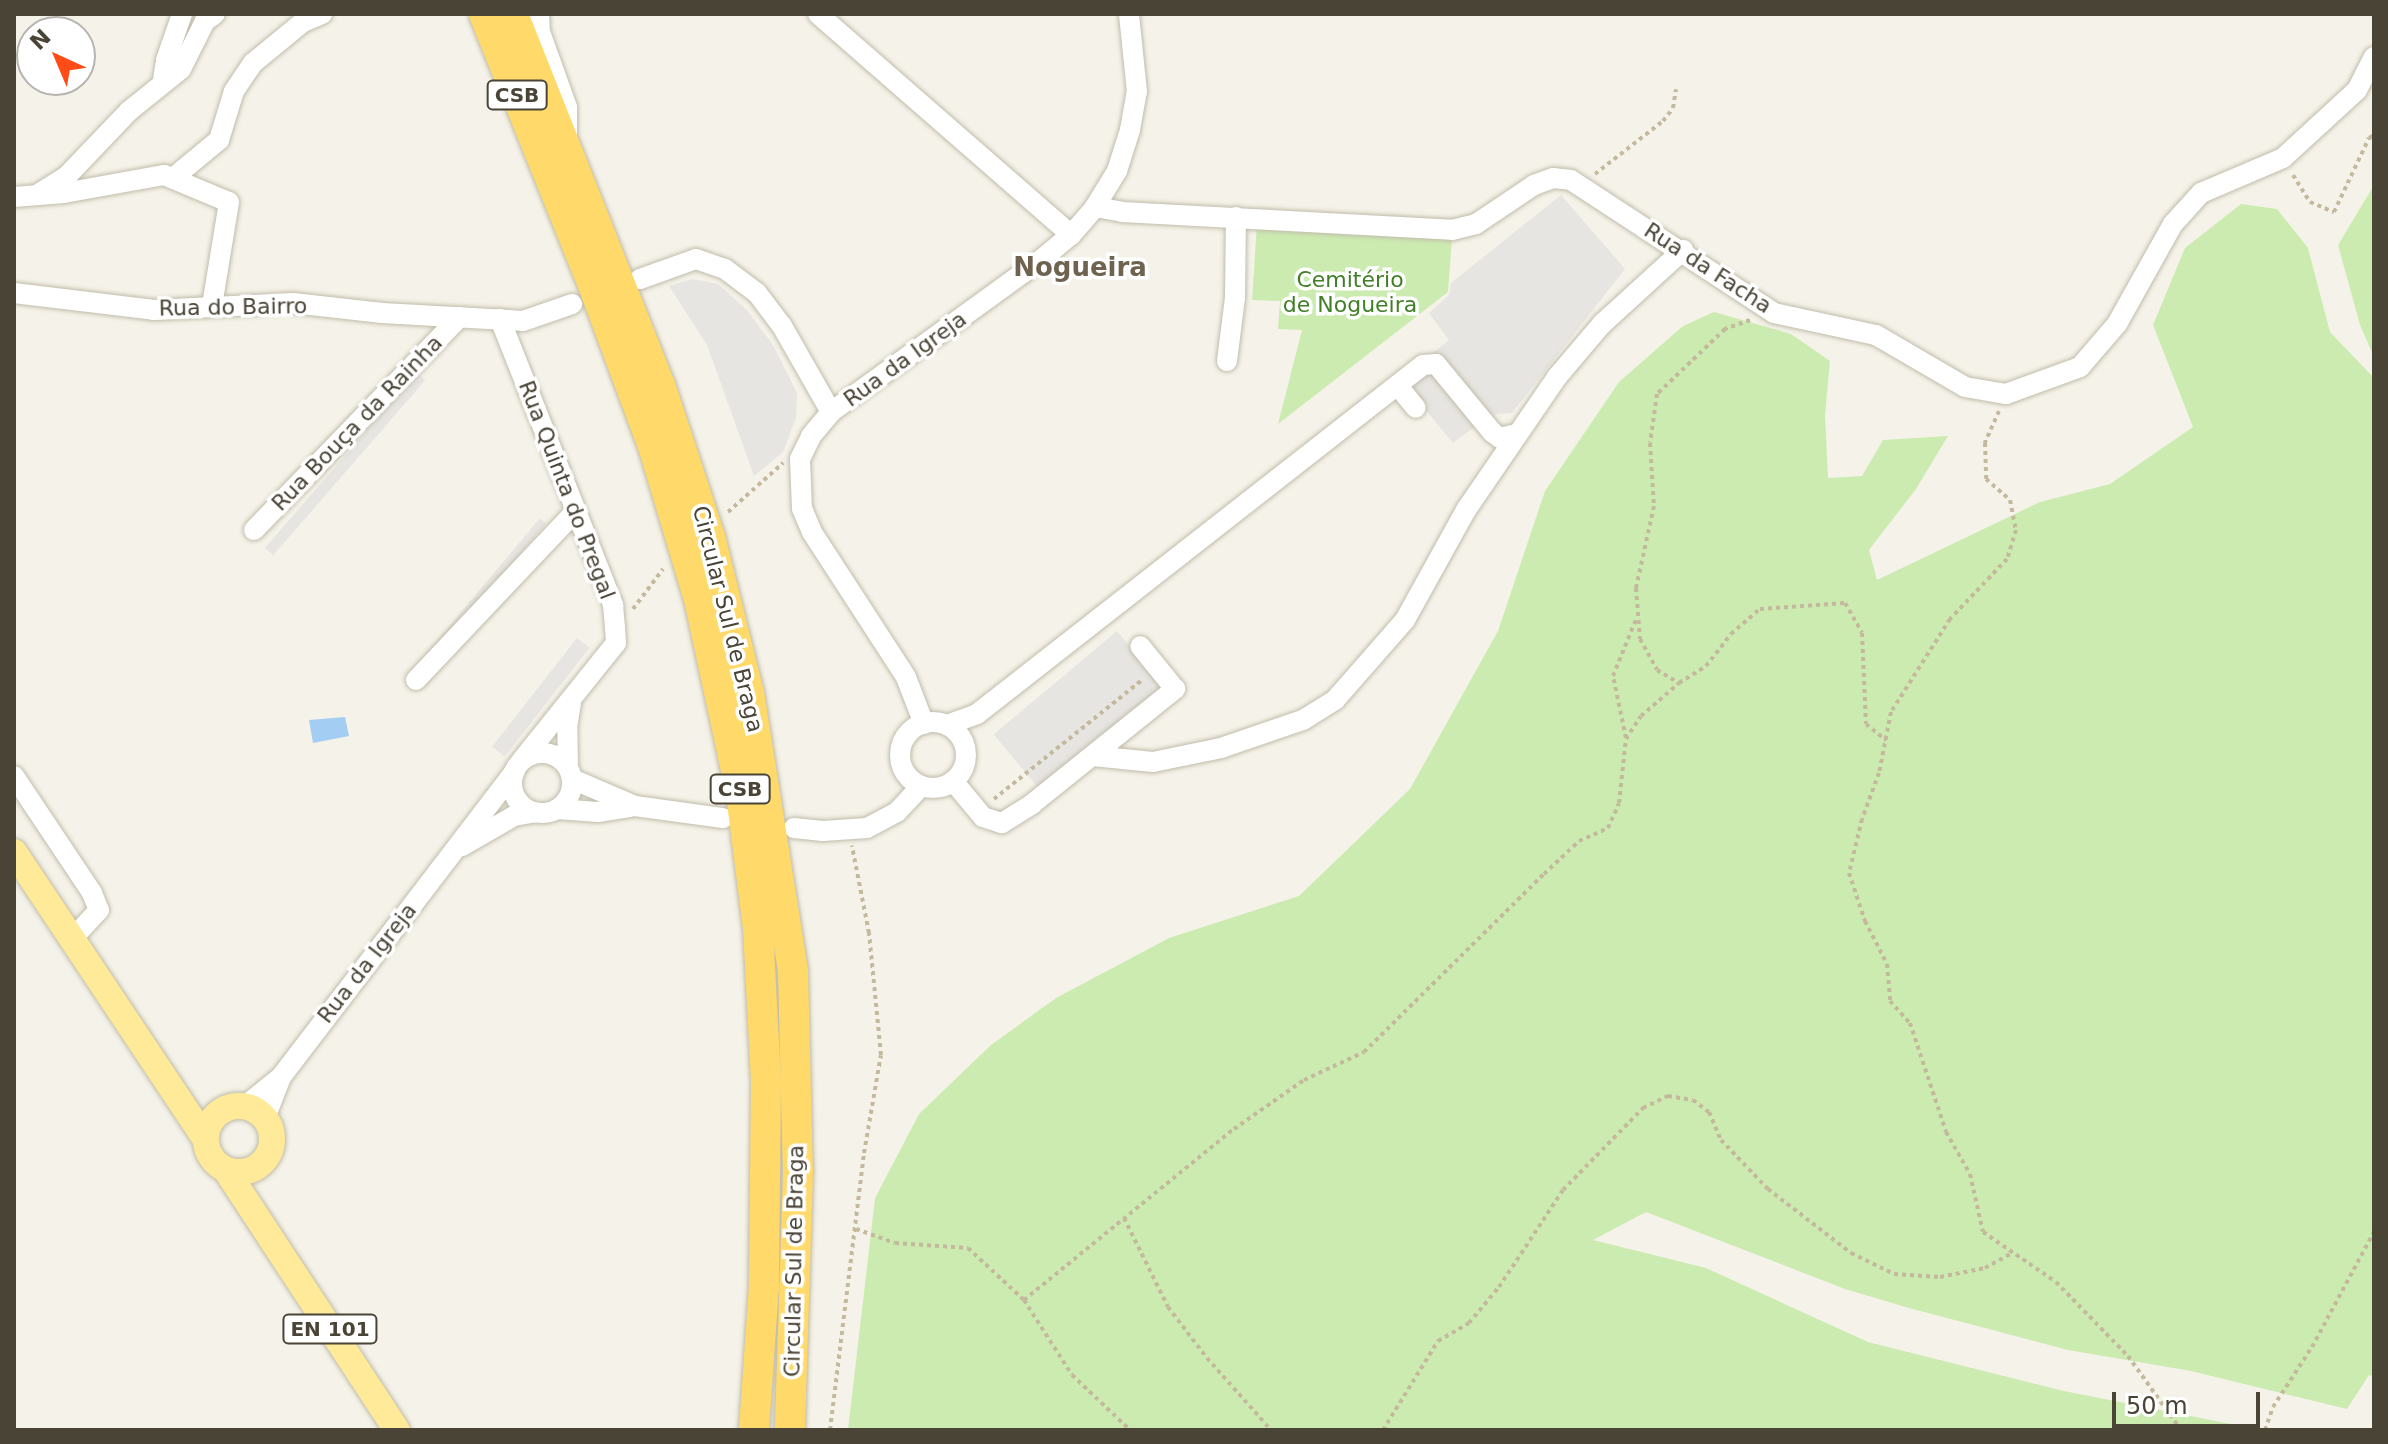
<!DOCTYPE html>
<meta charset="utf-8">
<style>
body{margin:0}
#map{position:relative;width:2388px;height:1444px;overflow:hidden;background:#f5f3e9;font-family:"DejaVu Sans",sans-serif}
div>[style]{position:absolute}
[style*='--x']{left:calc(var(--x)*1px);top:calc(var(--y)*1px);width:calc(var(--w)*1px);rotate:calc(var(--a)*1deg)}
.green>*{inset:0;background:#ccebb1}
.parking>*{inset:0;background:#e7e5e1;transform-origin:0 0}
.water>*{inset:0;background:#a4cdf4}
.path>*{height:4px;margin-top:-2px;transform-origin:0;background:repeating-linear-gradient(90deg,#c4b99c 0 4px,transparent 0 8px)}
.roads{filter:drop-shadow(0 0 2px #c1bcab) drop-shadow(0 0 2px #c1bcab)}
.minor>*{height:20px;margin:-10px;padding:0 10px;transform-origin:10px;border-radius:10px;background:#fff}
.minor>.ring{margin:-10px;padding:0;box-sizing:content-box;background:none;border:20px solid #fff;border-radius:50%}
.major>*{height:26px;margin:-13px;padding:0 13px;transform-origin:13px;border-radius:13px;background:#ffea99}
.major>.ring{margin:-13px;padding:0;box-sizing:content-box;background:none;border:26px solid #ffea99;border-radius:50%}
.highway>*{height:30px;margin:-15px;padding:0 15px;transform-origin:15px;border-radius:15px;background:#ffda6b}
span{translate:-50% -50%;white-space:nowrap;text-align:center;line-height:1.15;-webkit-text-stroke:7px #fff;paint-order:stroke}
.shield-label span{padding:2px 6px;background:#fff;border:2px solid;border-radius:6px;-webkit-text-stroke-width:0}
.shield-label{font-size:20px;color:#4a4437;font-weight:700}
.street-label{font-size:22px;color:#4a4437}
.park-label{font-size:22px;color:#417f27}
.quarter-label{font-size:26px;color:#6d634e;font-weight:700}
.frame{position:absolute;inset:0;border:16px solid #4a4437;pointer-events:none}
.north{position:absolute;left:16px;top:16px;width:80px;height:80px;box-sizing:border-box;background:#fff;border:2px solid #b7b4af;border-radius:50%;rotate:316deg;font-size:22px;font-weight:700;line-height:32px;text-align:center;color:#4a4437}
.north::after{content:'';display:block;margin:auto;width:28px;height:36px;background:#ff4c17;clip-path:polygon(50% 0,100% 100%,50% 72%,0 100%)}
.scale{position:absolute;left:2112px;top:1392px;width:148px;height:36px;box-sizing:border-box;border:4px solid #4a4437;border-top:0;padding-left:10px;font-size:24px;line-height:28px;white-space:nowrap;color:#4a4437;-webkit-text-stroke:6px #fff;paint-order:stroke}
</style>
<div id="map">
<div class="green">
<i style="clip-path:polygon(2374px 185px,2374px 357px,2360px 325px,2338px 245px)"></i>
<i style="clip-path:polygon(2241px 204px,2277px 209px,2308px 248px,2330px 332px,2374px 378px,2374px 1377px,2369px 1375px,2347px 1409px,2191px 1371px,2068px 1350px,1909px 1308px,1845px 1289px,1646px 1212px,1593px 1240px,1706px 1268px,1868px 1342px,2064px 1391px,2261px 1430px,848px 1430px,875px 1198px,919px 1114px,991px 1045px,1056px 998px,1169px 938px,1299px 896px,1410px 789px,1498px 631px,1545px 491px,1619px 382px,1683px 326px,1714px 312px,1791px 334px,1830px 361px,1825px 415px,1828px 478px,1862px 476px,1883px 440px,1948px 436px,1916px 489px,1869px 550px,1877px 580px,2040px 502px,2110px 484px,2193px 427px,2153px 325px,2185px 248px)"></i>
<i style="clip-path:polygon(1257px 224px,1452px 238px,1448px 292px,1278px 424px,1302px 330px,1278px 329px,1280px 301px,1252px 300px)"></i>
</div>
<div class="parking">
<i style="clip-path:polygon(1561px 195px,1625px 269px,1512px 413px,1490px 415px,1453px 443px,1400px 379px,1449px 340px,1429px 313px,1449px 295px,1451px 283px)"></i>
<i style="clip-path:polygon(692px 279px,718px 284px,747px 310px,773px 345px,797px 393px,796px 418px,783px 452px,754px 476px,707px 345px,669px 286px)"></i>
<i style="left:417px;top:373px;width:11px;height:232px;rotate:41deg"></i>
<i style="left:540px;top:518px;width:8px;height:210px;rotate:40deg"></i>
<i style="left:1117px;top:631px;width:74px;height:161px;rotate:50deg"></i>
<i style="left:577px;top:638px;width:16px;height:138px;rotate:38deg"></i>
</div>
<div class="water">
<i style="clip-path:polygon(345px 717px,349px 736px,313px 743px,309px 720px)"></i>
</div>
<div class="path">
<i style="--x:1595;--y:174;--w:86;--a:-37.9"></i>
<i style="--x:1663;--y:121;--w:16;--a:-52"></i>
<i style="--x:1673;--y:108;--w:19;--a:-81"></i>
<i style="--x:2293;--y:175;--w:32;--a:58"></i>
<i style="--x:2310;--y:202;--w:26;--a:23"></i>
<i style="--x:2334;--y:212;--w:82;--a:-64.7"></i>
<i style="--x:2369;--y:138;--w:6;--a:-31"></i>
<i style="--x:1750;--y:320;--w:27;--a:160"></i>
<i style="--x:1725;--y:329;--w:94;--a:136.3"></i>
<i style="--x:1657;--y:394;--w:49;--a:98.1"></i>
<i style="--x:1650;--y:443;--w:63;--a:86.4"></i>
<i style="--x:1654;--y:506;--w:84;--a:102.4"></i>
<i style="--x:1636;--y:588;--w:51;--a:85.5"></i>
<i style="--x:1640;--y:639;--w:35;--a:61"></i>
<i style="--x:1657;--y:670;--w:26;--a:31"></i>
<i style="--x:1679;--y:683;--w:32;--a:-32"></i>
<i style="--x:1706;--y:666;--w:41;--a:-52"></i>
<i style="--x:1731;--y:634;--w:38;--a:-41"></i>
<i style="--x:1760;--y:609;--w:85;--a:-4"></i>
<i style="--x:1845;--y:603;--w:34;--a:60"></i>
<i style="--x:1862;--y:633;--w:91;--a:87.5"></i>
<i style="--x:1866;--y:724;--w:26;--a:39"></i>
<i style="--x:1999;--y:411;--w:35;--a:114"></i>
<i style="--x:1985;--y:443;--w:36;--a:88"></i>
<i style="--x:1986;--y:479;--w:32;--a:41"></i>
<i style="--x:2010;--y:500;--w:31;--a:79"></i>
<i style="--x:2016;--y:530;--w:30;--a:107"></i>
<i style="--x:2007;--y:559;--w:83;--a:133.5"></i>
<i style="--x:1950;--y:619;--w:110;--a:122.4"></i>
<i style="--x:1891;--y:712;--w:62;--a:101.1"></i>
<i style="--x:1879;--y:773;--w:49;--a:110.3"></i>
<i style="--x:1862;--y:819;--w:56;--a:103.5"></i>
<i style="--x:1849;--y:873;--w:51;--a:71.6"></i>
<i style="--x:1865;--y:921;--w:48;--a:62.9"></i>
<i style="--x:1887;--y:964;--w:37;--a:85"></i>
<i style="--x:1890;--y:1001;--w:30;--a:48"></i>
<i style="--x:1910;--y:1023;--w:115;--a:71.7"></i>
<i style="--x:1946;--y:1132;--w:48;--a:60.3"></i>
<i style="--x:1970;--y:1174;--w:59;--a:77.4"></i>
<i style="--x:1983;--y:1232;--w:88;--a:34.4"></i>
<i style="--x:2056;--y:1282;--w:103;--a:45.8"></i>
<i style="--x:2128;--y:1356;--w:91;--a:54.4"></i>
<i style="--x:728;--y:512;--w:74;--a:-41.7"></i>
<i style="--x:633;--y:609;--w:50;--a:-53.1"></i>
<i style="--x:1626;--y:738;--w:63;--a:-101.8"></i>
<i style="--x:1613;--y:676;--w:64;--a:-67.9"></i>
<i style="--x:994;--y:799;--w:191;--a:-38.8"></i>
<i style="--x:1124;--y:1218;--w:99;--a:63.7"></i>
<i style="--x:1168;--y:1307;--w:64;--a:52.6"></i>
<i style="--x:1207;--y:1358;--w:96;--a:48.4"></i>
<i style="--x:856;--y:1229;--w:41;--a:19.7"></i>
<i style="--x:895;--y:1243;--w:73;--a:3.9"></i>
<i style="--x:968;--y:1248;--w:76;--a:42.9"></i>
<i style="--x:1024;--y:1300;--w:89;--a:57.4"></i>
<i style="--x:1072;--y:1375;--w:80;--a:43.5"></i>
<i style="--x:1024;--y:1300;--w:271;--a:-39.2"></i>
<i style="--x:1234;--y:1129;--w:85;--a:-35"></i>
<i style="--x:1304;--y:1080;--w:66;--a:-25"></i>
<i style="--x:1364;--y:1052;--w:253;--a:-44.7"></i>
<i style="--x:1544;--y:874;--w:48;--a:-43.3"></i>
<i style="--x:1579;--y:841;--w:32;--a:-24"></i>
<i style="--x:1608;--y:828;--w:27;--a:-66"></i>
<i style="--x:1619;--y:803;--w:64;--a:-83.8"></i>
<i style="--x:1626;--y:739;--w:27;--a:-57"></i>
<i style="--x:1641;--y:716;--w:50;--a:-41"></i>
<i style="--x:830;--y:1430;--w:279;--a:-83"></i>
<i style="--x:864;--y:1153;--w:99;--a:-80.2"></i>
<i style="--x:881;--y:1055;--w:123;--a:-95.6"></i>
<i style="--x:869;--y:933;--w:89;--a:-101.1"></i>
<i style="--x:1383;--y:1430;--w:105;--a:-58.3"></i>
<i style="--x:1438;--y:1341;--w:36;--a:-30"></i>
<i style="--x:1469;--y:1323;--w:47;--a:-50.2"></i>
<i style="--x:1499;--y:1287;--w:116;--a:-56.6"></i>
<i style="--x:1563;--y:1190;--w:115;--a:-45.7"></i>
<i style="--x:1643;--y:1108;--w:28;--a:-26"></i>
<i style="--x:1668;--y:1096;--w:25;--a:9"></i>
<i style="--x:1693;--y:1100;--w:20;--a:37"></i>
<i style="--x:1709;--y:1112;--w:30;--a:67"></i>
<i style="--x:1721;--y:1140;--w:68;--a:46.2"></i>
<i style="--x:1768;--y:1189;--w:105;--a:37.6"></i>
<i style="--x:1851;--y:1253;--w:48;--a:26"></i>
<i style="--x:1894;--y:1274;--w:46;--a:3.7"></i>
<i style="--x:1940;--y:1277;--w:46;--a:-11.3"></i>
<i style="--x:1985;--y:1268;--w:31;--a:-29"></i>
<i style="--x:2265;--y:1430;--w:24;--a:-71"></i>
<i style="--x:2273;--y:1407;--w:72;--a:-57"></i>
<i style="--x:2312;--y:1347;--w:131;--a:-61.7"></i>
</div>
<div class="roads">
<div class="minor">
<i style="--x:539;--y:14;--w:18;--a:87"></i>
<i style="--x:540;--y:32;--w:80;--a:70.2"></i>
<i style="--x:567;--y:107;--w:30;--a:90"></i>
<i style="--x:818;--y:14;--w:336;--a:41.1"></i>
<i style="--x:163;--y:80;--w:20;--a:-81"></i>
<i style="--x:166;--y:60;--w:49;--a:-70.8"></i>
<i style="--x:173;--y:178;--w:60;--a:-39.6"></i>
<i style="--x:219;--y:140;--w:51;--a:-73"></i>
<i style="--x:234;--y:91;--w:34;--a:-56"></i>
<i style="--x:253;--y:63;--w:65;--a:-39.4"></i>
<i style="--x:303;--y:22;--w:21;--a:-23"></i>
<i style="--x:40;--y:193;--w:31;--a:-32"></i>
<i style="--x:66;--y:177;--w:91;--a:-46.3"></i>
<i style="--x:129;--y:111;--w:67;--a:-38.9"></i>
<i style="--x:181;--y:69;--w:54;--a:-63.4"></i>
<i style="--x:205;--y:21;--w:12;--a:-35"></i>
<i style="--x:14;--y:197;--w:50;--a:-4.6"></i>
<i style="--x:64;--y:193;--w:102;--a:-10.2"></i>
<i style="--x:164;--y:175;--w:70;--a:22.6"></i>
<i style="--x:229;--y:202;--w:105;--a:99.3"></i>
<i style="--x:1095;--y:207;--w:27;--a:10"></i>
<i style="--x:1122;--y:212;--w:330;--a:3.1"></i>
<i style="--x:1452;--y:230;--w:25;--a:-14"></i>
<i style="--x:1476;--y:224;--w:70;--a:-33.9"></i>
<i style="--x:1534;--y:185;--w:20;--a:-20"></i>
<i style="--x:1553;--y:178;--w:18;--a:6"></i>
<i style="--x:1571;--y:180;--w:243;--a:33.2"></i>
<i style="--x:1774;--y:313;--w:104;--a:12.2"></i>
<i style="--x:1876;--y:335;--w:103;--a:30.3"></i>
<i style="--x:1965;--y:387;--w:42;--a:9.7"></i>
<i style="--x:2006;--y:394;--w:79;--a:-20"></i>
<i style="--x:2080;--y:367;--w:57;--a:-49.3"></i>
<i style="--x:2117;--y:324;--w:115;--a:-60.8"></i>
<i style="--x:2173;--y:224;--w:42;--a:-47.9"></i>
<i style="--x:2201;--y:193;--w:89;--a:-23.1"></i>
<i style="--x:2283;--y:158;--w:100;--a:-42.6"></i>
<i style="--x:2357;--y:90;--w:37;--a:-63"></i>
<i style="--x:640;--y:279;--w:59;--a:-19.7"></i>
<i style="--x:696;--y:259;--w:31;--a:19"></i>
<i style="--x:725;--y:269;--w:40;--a:37"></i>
<i style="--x:757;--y:293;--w:41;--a:52.9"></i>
<i style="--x:782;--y:326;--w:99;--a:60.3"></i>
<i style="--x:14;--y:293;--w:141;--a:6.9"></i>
<i style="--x:154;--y:310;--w:139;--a:-2.9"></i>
<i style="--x:293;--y:303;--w:90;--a:6.4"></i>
<i style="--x:382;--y:313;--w:141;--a:3.2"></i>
<i style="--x:523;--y:321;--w:52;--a:-19.1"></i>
<i style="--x:500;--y:319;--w:308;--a:68.4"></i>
<i style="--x:613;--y:605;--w:23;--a:85"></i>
<i style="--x:615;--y:628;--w:15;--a:86"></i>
<i style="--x:616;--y:643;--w:150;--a:128.8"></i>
<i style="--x:1227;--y:361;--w:64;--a:-82.8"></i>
<i style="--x:1235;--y:298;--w:81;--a:-89.3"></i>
<i style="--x:1398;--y:386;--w:28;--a:51"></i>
<i style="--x:254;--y:530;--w:296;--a:-46"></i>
<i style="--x:416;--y:680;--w:231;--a:-46.6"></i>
<i class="ring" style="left:900px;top:722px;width:46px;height:46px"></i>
<i style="--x:924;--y:724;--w:50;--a:-111"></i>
<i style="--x:906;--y:677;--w:173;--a:-123"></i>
<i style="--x:812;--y:532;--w:25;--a:-113"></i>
<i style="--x:802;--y:509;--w:50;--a:-92.3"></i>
<i style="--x:800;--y:459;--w:25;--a:-64"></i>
<i style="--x:811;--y:436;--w:31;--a:-50"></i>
<i style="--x:831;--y:412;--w:261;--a:-35.9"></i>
<i style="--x:1042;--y:259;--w:38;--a:-40"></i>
<i style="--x:1071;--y:235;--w:37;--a:-49"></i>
<i style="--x:1095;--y:207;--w:42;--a:-58.6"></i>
<i style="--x:1117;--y:171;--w:43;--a:-72.4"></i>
<i style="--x:1130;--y:130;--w:39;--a:-80"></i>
<i style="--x:1137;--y:92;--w:78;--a:-95.9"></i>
<i style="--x:947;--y:725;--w:32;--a:-20"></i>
<i style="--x:977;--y:714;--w:566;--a:-38.04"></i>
<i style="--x:1423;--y:365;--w:13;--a:-4"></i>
<i style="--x:1436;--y:364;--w:88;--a:50.5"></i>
<i style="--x:1492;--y:432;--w:10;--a:37"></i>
<i style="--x:1500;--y:438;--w:16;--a:-14"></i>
<i class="ring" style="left:512px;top:753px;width:40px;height:40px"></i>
<i style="--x:1093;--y:756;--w:60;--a:5.7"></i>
<i style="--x:1153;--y:762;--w:69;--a:-11.6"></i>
<i style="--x:1221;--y:748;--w:87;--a:-18.9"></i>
<i style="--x:1303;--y:720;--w:38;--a:-32"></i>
<i style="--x:1335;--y:700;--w:106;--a:-48.8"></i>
<i style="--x:1405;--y:620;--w:126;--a:-61"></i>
<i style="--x:1466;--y:510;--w:161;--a:-55.6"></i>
<i style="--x:1557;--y:377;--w:70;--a:-49.7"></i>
<i style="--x:1602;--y:324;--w:110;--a:-42.4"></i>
<i style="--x:568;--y:767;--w:39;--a:-91"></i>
<i style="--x:567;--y:728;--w:26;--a:-81"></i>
<i style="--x:14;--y:776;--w:141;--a:56.3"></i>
<i style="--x:92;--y:893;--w:18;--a:68"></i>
<i style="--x:99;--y:910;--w:40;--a:133"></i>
<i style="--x:572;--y:779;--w:69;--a:23.2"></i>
<i style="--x:635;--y:806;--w:89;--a:7.8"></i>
<i style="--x:953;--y:781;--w:47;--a:50.2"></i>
<i style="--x:983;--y:817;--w:20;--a:18"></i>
<i style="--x:1002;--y:823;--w:36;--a:-32"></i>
<i style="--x:1032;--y:804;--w:184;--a:-38.8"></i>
<i style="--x:1175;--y:689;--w:55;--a:-129.1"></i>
<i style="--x:557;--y:809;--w:41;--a:4.2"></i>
<i style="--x:598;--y:812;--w:33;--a:-9"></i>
<i style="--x:794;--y:828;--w:29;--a:6"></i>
<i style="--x:823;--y:831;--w:44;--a:-3.9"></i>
<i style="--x:867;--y:828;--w:34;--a:-28"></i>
<i style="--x:897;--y:812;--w:35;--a:-47"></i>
<i style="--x:462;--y:846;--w:60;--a:-30"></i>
<i style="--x:514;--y:816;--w:22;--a:-10"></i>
<i style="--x:245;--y:1106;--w:46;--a:-38.9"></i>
<i style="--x:281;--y:1077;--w:385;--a:-52.6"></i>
<i style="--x:265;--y:1118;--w:44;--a:-68.7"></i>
</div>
<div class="major">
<i style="--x:14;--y:852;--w:344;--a:56.3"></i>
<i class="ring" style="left:206px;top:1106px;width:40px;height:40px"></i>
<i style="--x:226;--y:1170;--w:311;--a:56.7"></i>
</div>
<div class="highway">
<i style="--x:484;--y:14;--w:301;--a:68.1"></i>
<i style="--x:596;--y:293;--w:163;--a:69.6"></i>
<i style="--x:653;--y:446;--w:160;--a:73.3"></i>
<i style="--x:699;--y:599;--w:199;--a:77.8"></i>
<i style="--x:741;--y:794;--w:135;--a:82.8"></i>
<i style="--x:758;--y:928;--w:155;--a:87"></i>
<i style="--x:766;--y:1083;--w:203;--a:90.6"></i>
<i style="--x:764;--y:1286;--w:144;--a:94"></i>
<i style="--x:513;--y:14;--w:399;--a:68.4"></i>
<i style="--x:660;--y:385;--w:160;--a:71.8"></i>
<i style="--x:710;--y:537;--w:161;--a:76"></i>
<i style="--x:749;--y:693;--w:282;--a:81"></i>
<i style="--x:793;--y:972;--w:199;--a:88.6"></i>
<i style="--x:798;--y:1171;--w:259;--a:91.8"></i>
</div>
</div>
<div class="shield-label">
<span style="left:517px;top:95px">CSB</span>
<span style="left:740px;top:789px">CSB</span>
<span style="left:330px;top:1329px">EN 101</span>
</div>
<div class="street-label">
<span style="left:1708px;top:268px;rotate:33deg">Rua da Facha</span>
<span style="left:233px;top:307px;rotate:-1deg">Rua do Bairro</span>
<span style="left:905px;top:359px;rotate:-36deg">Rua da Igreja</span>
<span style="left:357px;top:423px;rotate:-46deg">Rua Bouça da Rainha</span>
<span style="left:567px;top:490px;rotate:69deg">Rua Quinta do Pregal</span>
<span style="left:728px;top:619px;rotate:76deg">Circular Sul de Braga</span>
<span style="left:367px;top:963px;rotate:-52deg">Rua da Igreja</span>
<span style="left:794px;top:1261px;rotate:-89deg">Circular Sul de Braga</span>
</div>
<div class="park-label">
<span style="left:1350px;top:292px">Cemitério<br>de Nogueira</span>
</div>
<div class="quarter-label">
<span style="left:1080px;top:268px">Nogueira</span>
</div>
<div class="frame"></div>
<div class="north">N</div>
<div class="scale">50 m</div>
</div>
